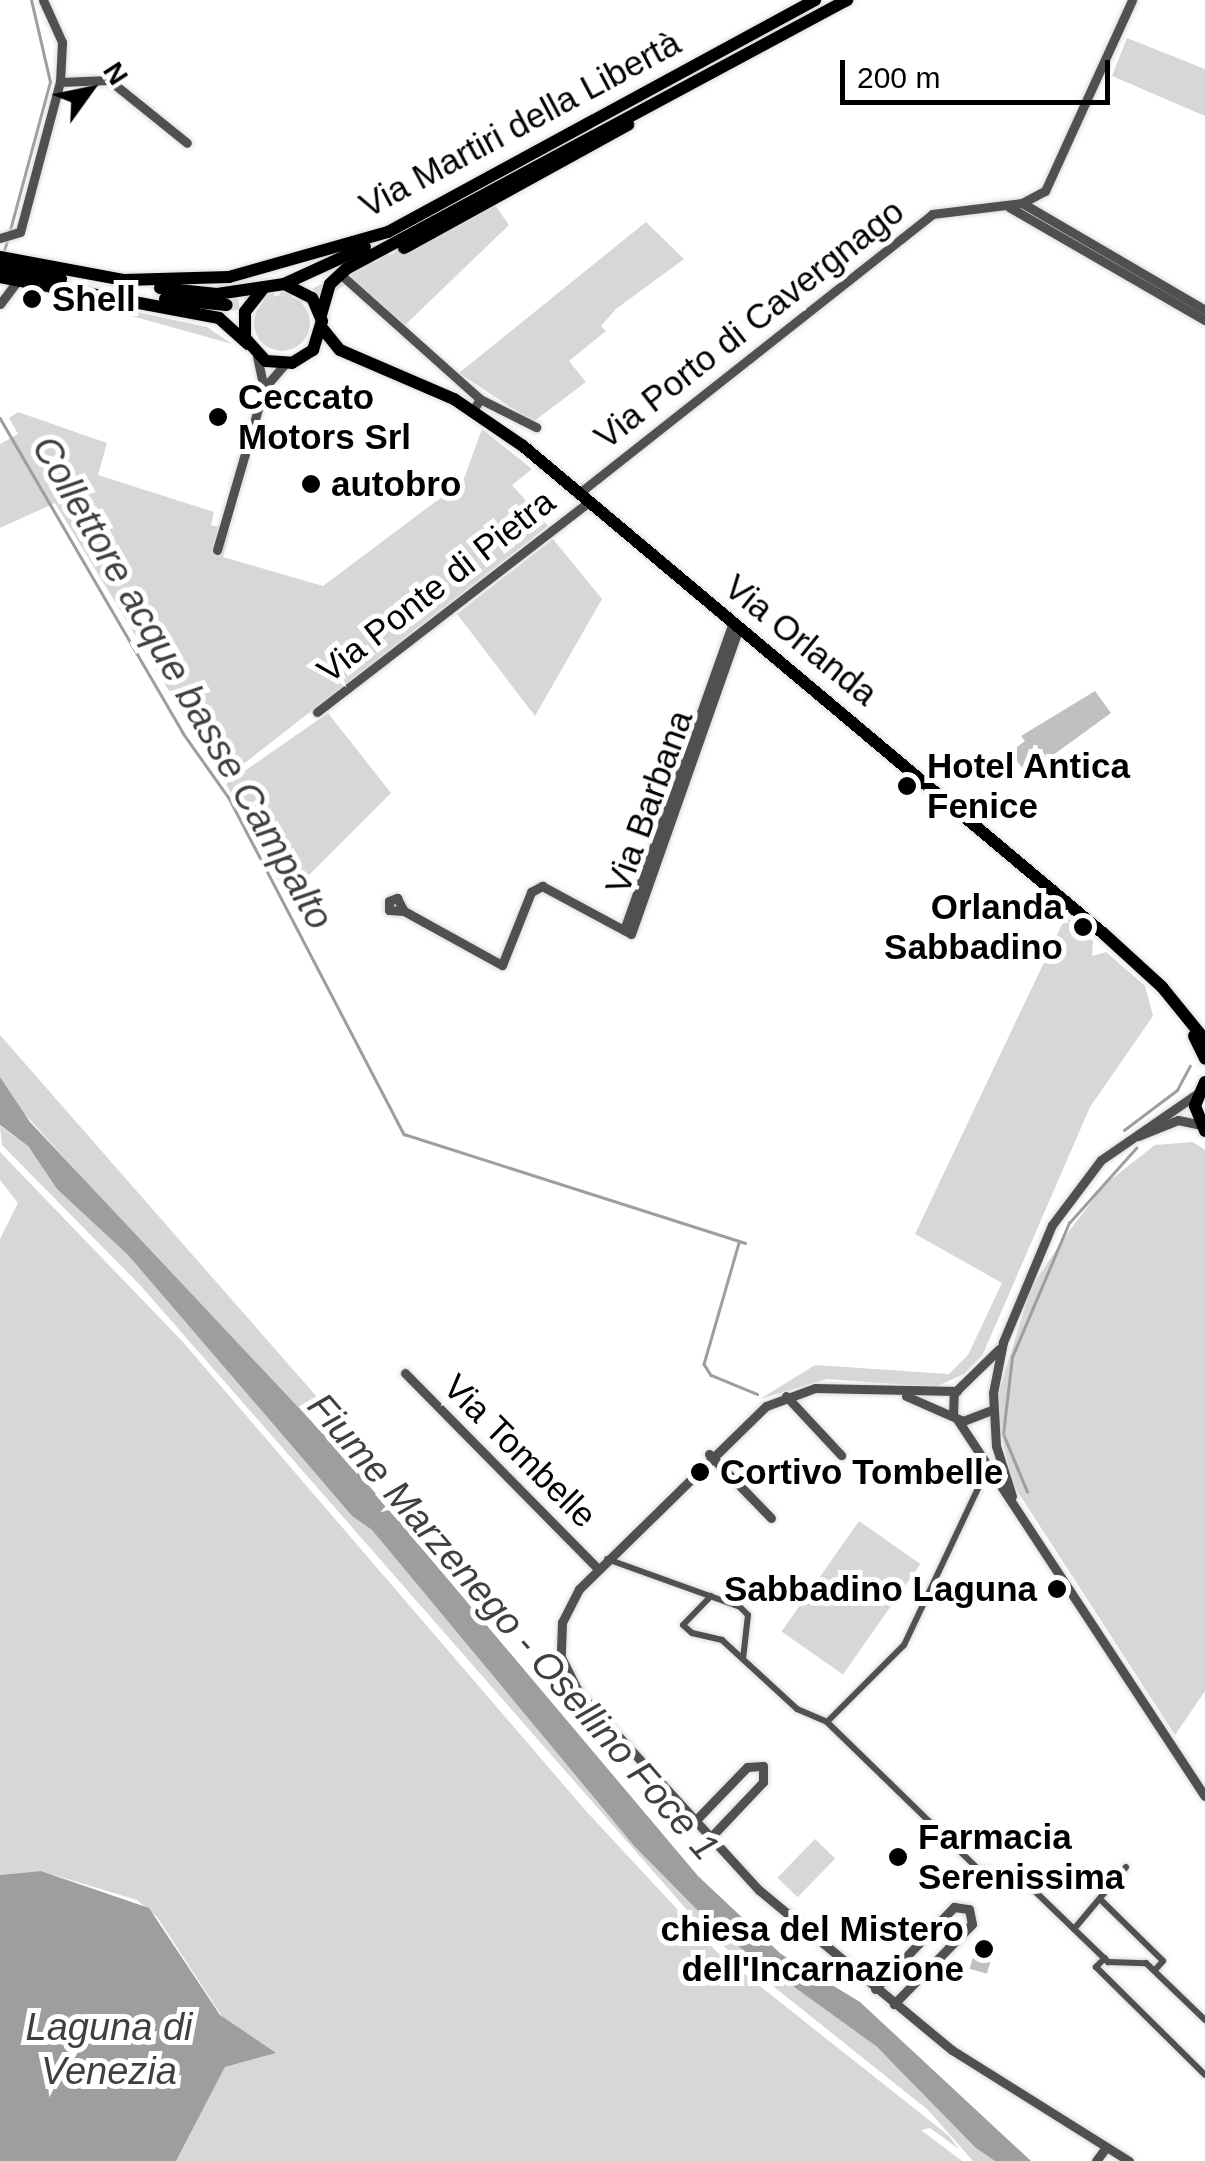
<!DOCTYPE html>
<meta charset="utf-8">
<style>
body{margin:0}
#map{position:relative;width:1205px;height:2161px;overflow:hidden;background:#fff;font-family:Arial,sans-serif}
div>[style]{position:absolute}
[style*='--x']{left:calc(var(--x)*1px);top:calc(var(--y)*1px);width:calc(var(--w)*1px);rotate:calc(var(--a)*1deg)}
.green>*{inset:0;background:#d7d7d7;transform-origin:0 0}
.round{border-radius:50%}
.water>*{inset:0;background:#9e9e9e}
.stream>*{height:2.5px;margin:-1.25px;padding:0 1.25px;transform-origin:1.25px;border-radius:1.25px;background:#9e9e9e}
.building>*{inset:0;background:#c0c0c0;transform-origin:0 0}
.primary-tunnel>*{height:12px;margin-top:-6px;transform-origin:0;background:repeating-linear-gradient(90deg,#d9d9d9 0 12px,transparent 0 18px)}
.roads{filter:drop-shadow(0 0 2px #dbdbdb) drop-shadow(0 0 2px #dbdbdb)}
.pedestrian>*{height:6px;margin:-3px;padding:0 3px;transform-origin:3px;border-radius:3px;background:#505050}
.minor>*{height:9px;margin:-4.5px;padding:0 4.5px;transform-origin:4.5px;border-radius:4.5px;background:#505050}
.primary>*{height:12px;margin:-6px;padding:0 6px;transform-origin:6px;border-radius:6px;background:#000}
.dots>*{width:28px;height:28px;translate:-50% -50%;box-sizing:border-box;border:5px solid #fff;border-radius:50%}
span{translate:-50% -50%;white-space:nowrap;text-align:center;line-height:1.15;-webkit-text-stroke:10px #fff;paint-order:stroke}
.street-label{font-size:35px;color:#000}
.poi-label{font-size:35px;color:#000;font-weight:700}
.left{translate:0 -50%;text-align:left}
.right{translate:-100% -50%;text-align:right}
.water-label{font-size:38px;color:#3f3f3f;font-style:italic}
.north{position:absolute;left:40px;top:40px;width:100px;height:100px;-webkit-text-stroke:8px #fff;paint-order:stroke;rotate:57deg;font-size:28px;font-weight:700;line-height:40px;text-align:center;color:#000}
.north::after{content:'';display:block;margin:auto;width:35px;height:45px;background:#000;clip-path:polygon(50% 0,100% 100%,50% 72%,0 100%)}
.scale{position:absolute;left:840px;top:60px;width:270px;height:45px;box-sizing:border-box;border:5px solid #000;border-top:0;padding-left:12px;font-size:30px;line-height:35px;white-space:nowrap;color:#000;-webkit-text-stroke:8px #fff;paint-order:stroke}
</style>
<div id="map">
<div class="green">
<i style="clip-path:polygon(1127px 38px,1205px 69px,1205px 116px,1112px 76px)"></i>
<i style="clip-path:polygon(495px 205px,509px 225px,403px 327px,348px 275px)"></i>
<i style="clip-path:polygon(646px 222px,684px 259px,616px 309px,601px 326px,606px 331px,569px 361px,586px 382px,533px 422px,459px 373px)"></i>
<i class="round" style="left:254px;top:295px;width:56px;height:56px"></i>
<i style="clip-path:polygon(104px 305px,207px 327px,232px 344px,103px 308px)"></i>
<i style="clip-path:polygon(18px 412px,107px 443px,98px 475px,214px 512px,211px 525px,230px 530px,223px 557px,323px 586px,463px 481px,482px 429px,532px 469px,512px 485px,548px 526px,223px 780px,55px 503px,0 528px,0 444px,18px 434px,9px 418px)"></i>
<i style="clip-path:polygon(553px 539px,602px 599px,535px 716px,457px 614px)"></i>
<i style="clip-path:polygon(328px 713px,391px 793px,287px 897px,226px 784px)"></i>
<i style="clip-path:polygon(1066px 916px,1093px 941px,1092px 956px,1106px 952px,1145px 986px,1153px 1016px,1090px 1107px,983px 1354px,964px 1374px,935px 1387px,827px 1379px,760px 1399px,815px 1365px,949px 1374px,968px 1355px,1002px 1283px,915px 1234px)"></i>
<i style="clip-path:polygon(0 1035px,317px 1397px,304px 1422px,20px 1109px,0 1077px)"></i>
<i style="clip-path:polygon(0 1126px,28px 1146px,57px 1189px,128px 1255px,352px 1516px,372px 1530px,635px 1847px,721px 1934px,867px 2038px,995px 2161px,973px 2161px,928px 2110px,708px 1934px,140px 1285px,2px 1145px)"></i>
<i style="clip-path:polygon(1193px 1142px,1205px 1150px,1205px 1691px,1175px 1735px,1012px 1483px,995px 1404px,1031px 1287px,1069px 1231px,1105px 1184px,1155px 1145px)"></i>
<i style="clip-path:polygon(0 1152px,182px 1341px,586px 1811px,717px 1952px,949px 2136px,959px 2149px,930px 2128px,921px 2130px,962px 2161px,176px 2161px,225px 2067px,275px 2053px,227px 2024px,157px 1917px,137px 1900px,41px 1871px,0 1875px,0 1239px,18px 1203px,0 1180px)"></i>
<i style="left:859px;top:1521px;width:75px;height:135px;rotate:35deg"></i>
<i style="left:815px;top:1839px;width:28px;height:54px;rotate:44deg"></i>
</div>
<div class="water">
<i style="clip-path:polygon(0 1077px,30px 1122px,344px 1456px,698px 1876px,781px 1954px,860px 2002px,1031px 2161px,995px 2161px,976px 2148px,876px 2046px,721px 1934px,635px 1847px,372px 1530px,352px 1516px,128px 1255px,57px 1189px,28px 1146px,0 1125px)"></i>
<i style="clip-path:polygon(41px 1871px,149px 1908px,220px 2015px,276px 2053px,225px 2067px,176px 2161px,0 2161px,0 1875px)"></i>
</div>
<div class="stream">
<i style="--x:10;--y:230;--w:153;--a:-74.9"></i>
<i style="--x:50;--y:82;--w:84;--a:-103"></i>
<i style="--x:3;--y:254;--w:17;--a:-73"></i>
<i style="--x:0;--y:418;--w:364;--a:59.8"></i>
<i style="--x:183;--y:733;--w:80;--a:54.7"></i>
<i style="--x:229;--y:798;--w:379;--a:62.5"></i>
<i style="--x:404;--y:1134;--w:358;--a:17.7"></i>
<i style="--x:1124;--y:1130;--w:66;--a:-37"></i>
<i style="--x:1177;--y:1090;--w:27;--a:-62"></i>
<i style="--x:739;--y:1243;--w:126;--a:106.1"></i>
<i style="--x:704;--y:1364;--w:13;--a:58"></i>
<i style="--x:711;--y:1375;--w:50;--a:22.4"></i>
<i style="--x:1027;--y:1492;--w:63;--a:-112.5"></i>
<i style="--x:1003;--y:1434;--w:78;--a:-83.3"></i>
<i style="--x:1012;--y:1357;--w:146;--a:-67"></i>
<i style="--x:1069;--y:1223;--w:101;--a:-48.2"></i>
</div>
<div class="building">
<i style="clip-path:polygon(1095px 691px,1111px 713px,1027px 774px,1010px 752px,1025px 741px,1021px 736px)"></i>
<i style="left:979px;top:1936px;width:18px;height:34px;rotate:16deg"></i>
</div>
<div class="primary-tunnel">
<i style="--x:227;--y:305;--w:89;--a:-7.1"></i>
<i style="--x:315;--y:294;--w:100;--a:-27.3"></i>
</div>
<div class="roads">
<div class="pedestrian">
<i style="--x:607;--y:1559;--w:141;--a:19.8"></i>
<i style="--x:740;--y:1607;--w:11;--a:45"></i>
<i style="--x:748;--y:1615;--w:44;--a:96.5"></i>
<i style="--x:711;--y:1596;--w:40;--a:134"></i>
<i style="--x:683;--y:1625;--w:12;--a:42"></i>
<i style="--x:692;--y:1633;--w:31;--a:13"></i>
<i style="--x:722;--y:1640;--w:102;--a:42.6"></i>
<i style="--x:797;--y:1709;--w:33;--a:23"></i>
<i style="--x:827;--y:1722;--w:211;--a:44.2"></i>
<i style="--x:978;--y:1869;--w:39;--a:7"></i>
<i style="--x:1017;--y:1874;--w:127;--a:44"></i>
<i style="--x:1108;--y:1962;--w:38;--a:2"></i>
<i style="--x:1146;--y:1963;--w:82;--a:44"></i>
<i style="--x:827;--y:1722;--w:109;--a:-45"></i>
<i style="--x:904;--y:1645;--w:199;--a:-64.7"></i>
<i style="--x:1101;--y:1900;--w:87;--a:44.5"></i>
<i style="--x:1163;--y:1961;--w:13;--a:132"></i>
<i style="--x:1074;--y:1929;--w:81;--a:-50"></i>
<i style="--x:1105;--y:1958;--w:13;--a:135"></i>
<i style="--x:1096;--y:1967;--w:153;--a:44.7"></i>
</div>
<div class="minor">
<i style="--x:60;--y:82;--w:49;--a:-2.3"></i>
<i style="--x:109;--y:80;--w:100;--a:38.9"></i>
<i style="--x:1022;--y:203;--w:212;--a:30.3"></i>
<i style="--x:1009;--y:207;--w:226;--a:30"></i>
<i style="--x:0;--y:238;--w:21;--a:-17"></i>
<i style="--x:20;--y:232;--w:155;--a:-75.1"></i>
<i style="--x:60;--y:82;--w:40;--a:-87.1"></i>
<i style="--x:62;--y:42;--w:46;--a:-114.3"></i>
<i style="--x:339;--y:273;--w:189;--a:41.8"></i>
<i style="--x:480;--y:399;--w:13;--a:122"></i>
<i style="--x:0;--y:304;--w:25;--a:-53"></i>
<i style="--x:257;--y:356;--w:33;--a:78"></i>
<i style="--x:264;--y:388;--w:32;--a:-49"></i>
<i style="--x:480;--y:399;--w:63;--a:26.6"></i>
<i style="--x:578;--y:494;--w:451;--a:-38.3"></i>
<i style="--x:932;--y:214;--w:91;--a:-7"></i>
<i style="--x:1022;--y:203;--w:26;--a:-28"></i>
<i style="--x:1045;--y:191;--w:210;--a:-65.5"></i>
<i style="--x:217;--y:550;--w:169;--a:-73.8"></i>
<i style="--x:317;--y:712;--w:344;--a:-37.7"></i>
<i style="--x:404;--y:911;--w:15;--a:-176"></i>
<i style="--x:389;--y:910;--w:9;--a:-90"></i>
<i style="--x:389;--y:901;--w:9;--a:-21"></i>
<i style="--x:397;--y:898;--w:15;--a:62"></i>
<i style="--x:404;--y:911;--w:112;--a:28.9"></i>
<i style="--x:502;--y:965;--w:79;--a:-68.3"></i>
<i style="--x:531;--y:892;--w:13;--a:-29"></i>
<i style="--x:542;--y:886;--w:101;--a:28.3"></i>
<i style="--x:631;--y:934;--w:324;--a:-70.6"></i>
<i style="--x:624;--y:930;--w:326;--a:-70.5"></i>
<i style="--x:1138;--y:1136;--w:43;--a:-21.8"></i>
<i style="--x:1178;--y:1120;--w:24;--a:12"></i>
<i style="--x:405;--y:1373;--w:274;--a:45.4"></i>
<i style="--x:957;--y:1391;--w:142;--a:-178.8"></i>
<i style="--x:815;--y:1388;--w:52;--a:159.8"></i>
<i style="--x:766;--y:1406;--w:262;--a:135.6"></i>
<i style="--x:579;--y:1589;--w:37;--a:117"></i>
<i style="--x:562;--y:1622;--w:35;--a:92"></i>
<i style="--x:561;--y:1657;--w:40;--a:63.4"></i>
<i style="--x:579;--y:1693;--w:267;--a:47.6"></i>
<i style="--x:759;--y:1890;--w:251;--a:39.7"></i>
<i style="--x:952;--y:2050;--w:209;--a:32.1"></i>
<i style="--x:786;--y:1396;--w:81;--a:47"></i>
<i style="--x:906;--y:1396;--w:62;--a:23.7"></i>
<i style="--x:963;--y:1421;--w:30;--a:-21"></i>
<i style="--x:953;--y:1416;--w:23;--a:-88"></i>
<i style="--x:954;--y:1393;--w:63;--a:-44.4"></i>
<i style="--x:957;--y:1419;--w:451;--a:56.7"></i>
<i style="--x:709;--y:1454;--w:89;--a:45.9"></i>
<i style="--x:1012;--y:1496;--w:52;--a:-107.7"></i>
<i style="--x:996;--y:1446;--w:53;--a:-93.2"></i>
<i style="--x:993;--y:1393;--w:52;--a:-78.9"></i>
<i style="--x:1003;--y:1342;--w:127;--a:-67.3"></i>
<i style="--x:1052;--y:1225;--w:81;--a:-53"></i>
<i style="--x:1101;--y:1160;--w:118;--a:-34.6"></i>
<i style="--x:693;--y:1823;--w:78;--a:-46"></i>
<i style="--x:747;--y:1767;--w:16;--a:-4"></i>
<i style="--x:763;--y:1766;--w:16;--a:90"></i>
<i style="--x:763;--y:1782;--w:80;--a:133.5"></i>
<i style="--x:875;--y:1989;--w:114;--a:-46.1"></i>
<i style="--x:954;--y:1907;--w:15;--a:8"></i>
<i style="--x:969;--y:1909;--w:15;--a:79"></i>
<i style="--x:972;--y:1924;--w:112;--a:134.3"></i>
<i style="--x:1096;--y:2161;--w:17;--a:-54"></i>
</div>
<div class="primary">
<i style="--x:404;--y:248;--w:256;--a:-28.8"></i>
<i style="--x:0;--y:257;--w:132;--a:10.5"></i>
<i style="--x:0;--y:268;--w:62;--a:10.2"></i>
<i style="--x:0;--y:277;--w:223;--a:10.6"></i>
<i style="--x:219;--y:318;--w:39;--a:42"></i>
<i style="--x:124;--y:280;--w:105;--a:-1.6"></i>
<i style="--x:229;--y:277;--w:165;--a:-15.8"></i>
<i style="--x:388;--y:232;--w:486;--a:-28.5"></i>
<i style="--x:160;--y:288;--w:57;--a:6"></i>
<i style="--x:217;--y:294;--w:68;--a:-8.5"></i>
<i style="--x:284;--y:284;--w:89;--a:-24.6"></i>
<i style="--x:262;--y:290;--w:28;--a:128"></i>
<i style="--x:245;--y:312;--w:26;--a:90"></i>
<i style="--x:245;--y:338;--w:31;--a:48"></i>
<i style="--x:266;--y:361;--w:26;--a:4"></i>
<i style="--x:292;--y:363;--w:25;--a:-32"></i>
<i style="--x:313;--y:350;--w:30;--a:-73"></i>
<i style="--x:322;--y:321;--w:25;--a:-113"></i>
<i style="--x:312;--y:298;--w:29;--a:-153"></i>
<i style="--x:165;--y:299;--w:62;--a:5.5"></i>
<i style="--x:321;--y:315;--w:32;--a:-74"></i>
<i style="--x:330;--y:284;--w:22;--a:-43"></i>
<i style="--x:346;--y:269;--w:569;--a:-28.23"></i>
<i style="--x:322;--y:328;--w:28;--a:51"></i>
<i style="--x:340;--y:350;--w:124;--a:23.3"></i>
<i style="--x:454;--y:399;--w:83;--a:34.3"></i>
<i style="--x:523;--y:446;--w:759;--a:40.03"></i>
<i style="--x:1104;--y:934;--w:79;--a:42.4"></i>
<i style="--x:1162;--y:987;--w:68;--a:50.9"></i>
<i style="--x:1194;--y:1036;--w:25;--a:64"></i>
<i style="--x:1205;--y:1082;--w:26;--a:113"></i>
<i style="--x:1195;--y:1106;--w:27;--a:68"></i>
</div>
</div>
<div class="dots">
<i style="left:32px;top:299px;background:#000"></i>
<i style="left:218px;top:417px;background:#000"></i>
<i style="left:311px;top:484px;background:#000"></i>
<i style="left:907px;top:786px;background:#000"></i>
<i style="left:1083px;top:927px;background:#000"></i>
<i style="left:700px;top:1472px;background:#000"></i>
<i style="left:1057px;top:1589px;background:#000"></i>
<i style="left:898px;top:1857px;background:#000"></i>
<i style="left:984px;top:1949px;background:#000"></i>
</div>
<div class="street-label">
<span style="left:520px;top:124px;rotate:-28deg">Via Martiri della Libertà</span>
<span style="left:749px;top:324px;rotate:-38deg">Via Porto di Cavergnago</span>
<span style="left:436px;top:586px;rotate:-38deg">Via Ponte di Pietra</span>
<span style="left:801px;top:640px;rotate:39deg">Via Orlanda</span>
<span style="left:649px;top:802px;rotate:-70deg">Via Barbana</span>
<span style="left:520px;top:1451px;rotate:45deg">Via Tombelle</span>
</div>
<div class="poi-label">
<span class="left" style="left:52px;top:299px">Shell</span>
<span class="left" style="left:238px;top:417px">Ceccato<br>Motors Srl</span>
<span class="left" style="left:331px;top:484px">autobro</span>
<span class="left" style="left:927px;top:786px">Hotel Antica<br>Fenice</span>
<span class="right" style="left:1063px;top:927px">Orlanda<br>Sabbadino</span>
<span class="left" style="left:720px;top:1472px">Cortivo Tombelle</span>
<span class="right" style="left:1037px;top:1589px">Sabbadino Laguna</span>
<span class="left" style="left:918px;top:1857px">Farmacia<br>Serenissima</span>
<span class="right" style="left:964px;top:1949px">chiesa del Mistero<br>dell'Incarnazione</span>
</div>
<div class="water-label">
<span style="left:182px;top:683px;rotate:60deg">Collettore acque basse Campalto</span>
<span style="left:513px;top:1627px;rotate:49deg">Fiume Marzenego - Osellino Foce 1</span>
<span style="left:109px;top:2050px">Laguna di<br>Venezia</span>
</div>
<div class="north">N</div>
<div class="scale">200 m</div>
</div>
